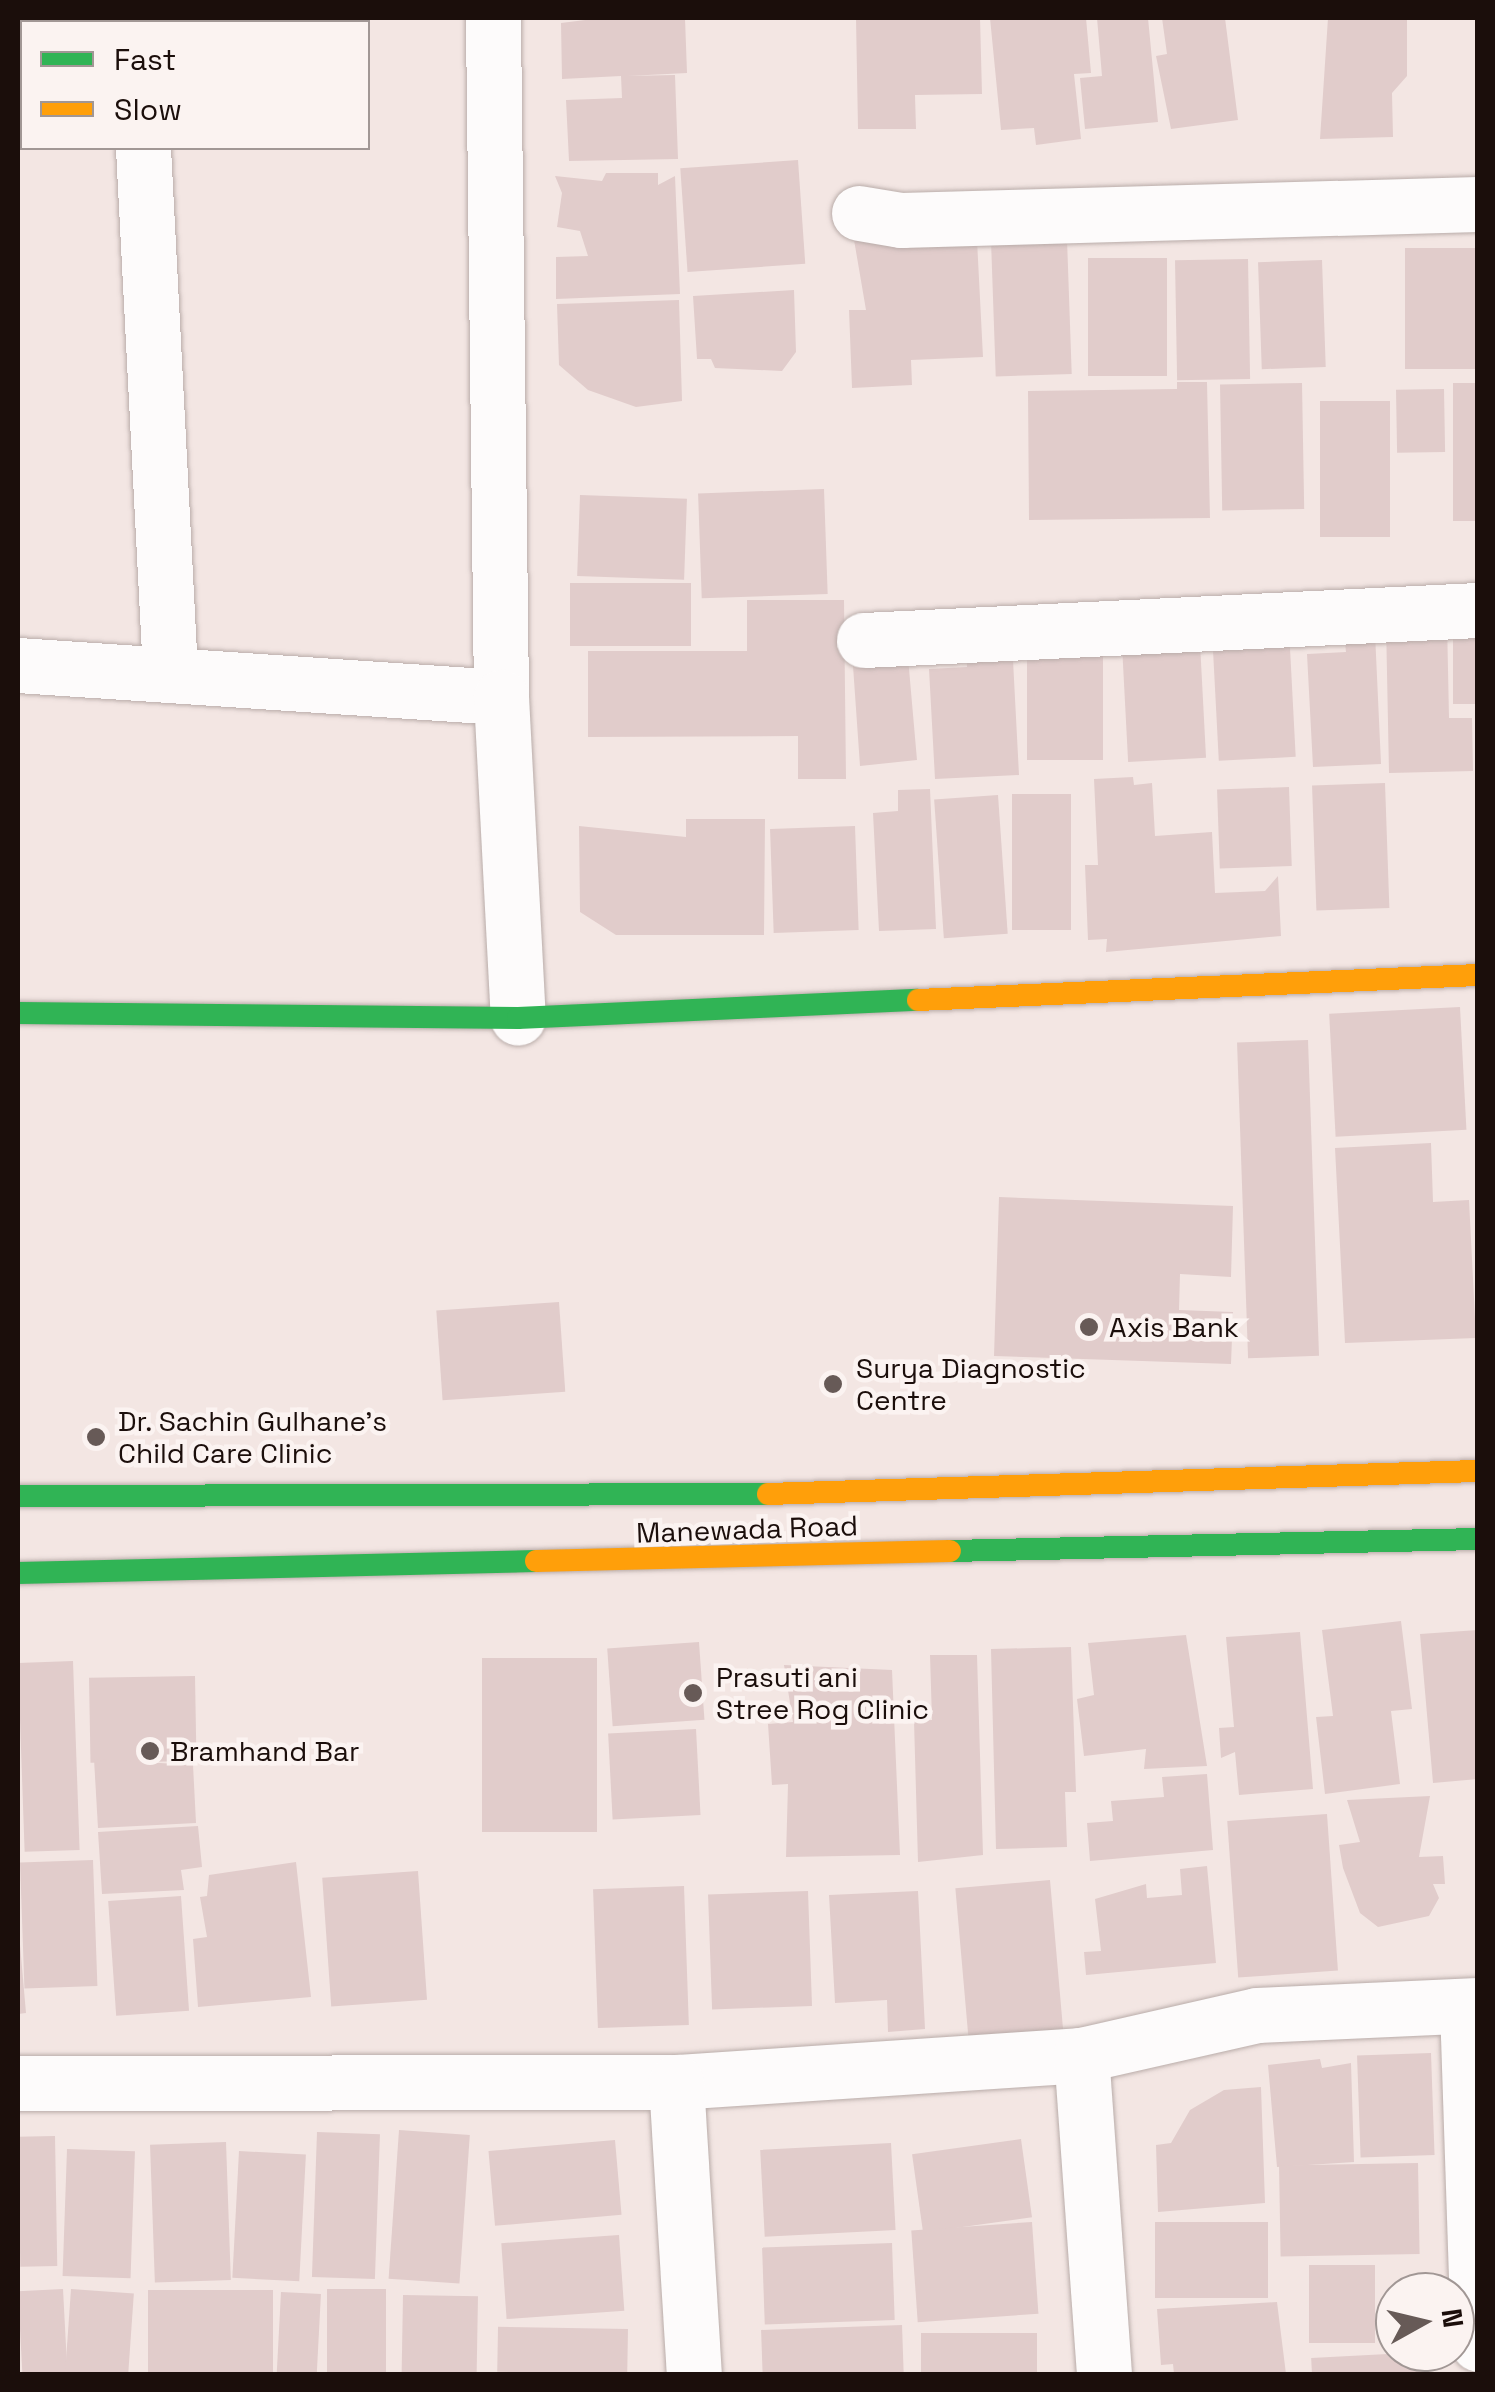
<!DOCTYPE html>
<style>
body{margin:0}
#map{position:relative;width:1495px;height:2392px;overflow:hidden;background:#f3e6e3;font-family:"Space Grotesk",sans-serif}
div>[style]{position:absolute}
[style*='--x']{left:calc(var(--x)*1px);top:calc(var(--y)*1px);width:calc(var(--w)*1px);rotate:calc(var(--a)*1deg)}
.building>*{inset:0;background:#e1cccb;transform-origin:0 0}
.roads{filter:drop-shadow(0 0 2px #b9aca9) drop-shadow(0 0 2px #b9aca9)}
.street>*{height:55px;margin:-27.5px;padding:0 27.5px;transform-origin:27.5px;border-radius:27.5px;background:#fdfbfb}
.fast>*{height:22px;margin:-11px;padding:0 11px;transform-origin:11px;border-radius:11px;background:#30b455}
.slow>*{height:22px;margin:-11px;padding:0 11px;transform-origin:11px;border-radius:11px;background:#ff9f0a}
.dots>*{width:28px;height:28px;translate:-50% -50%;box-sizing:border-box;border:5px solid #fbf3f1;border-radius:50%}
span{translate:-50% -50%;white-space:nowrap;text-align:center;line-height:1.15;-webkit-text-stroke:9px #fbf3f1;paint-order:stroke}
.poi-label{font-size:28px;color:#1b0e0b}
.left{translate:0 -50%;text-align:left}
.street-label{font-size:28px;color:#1b0e0b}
.frame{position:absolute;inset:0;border:20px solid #1b0e0b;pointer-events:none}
.legend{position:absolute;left:20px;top:20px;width:350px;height:130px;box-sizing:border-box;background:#fbf3f1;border:2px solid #a19795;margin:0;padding:12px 18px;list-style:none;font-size:30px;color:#1b0e0b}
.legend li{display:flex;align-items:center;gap:20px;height:50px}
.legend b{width:50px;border:2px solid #a19795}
.north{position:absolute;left:1375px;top:2272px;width:100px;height:100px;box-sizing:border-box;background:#fbf3f1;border:2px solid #a19795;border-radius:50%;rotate:82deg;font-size:28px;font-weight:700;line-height:40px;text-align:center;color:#1b0e0b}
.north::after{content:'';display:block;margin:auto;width:35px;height:45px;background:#675a57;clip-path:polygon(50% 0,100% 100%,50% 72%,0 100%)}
</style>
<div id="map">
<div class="building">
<i style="clip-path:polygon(601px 18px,685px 18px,687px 73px,627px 76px,675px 75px,678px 159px,569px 161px,566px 100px,622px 98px,621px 76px,562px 79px,561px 23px)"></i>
<i style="clip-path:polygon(856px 18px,980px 18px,982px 94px,915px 95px,916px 129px,858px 129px)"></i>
<i style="clip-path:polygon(990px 18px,1086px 18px,1091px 73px,1074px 74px,1081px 139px,1036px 145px,1034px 128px,1001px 130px)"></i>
<i style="clip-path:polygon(1097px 18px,1148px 18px,1158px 122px,1085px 129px,1080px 78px,1102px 76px)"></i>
<i style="clip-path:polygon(1162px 18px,1225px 18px,1238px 120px,1171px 129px,1156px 56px,1167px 54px)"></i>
<i style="clip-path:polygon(1328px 18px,1407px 18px,1407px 76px,1392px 93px,1393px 137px,1320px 139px)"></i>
<i style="left:798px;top:160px;width:104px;height:118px;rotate:86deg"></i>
<i style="clip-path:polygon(606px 173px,658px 173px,658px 185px,675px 176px,680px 294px,556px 299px,556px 257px,588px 256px,580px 231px,557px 227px,562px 193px,555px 176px,602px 181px)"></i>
<i style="clip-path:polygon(852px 228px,977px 240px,983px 357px,911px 360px,912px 385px,852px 388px,849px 310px,866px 310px)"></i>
<i style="left:1067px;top:239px;width:135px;height:76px;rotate:88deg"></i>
<i style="left:1405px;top:248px;width:73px;height:121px"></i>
<i style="left:1088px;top:258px;width:79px;height:118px"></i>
<i style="left:1248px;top:259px;width:120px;height:73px;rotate:89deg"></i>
<i style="left:1322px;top:260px;width:107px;height:64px;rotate:88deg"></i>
<i style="clip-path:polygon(794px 290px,796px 352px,782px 371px,715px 368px,711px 359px,697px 359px,693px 296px)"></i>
<i style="clip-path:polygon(679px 300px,682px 401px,636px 407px,588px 390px,559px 365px,557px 304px)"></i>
<i style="clip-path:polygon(1177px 382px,1207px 382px,1210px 518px,1029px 520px,1028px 391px,1177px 389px)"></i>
<i style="left:1302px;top:383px;width:126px;height:82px;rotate:89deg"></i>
<i style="left:1453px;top:383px;width:25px;height:138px"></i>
<i style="left:1444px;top:389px;width:63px;height:48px;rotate:89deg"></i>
<i style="left:1390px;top:401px;width:136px;height:70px;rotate:90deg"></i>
<i style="left:824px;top:489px;width:105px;height:126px;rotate:88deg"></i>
<i style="left:580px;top:495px;width:107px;height:81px;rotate:2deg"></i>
<i style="left:691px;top:583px;width:63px;height:121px;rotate:90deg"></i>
<i style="clip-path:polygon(747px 600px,844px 600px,846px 779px,798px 779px,798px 736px,588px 737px,588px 651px,747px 651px)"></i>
<i style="left:1453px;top:617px;width:25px;height:87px"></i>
<i style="clip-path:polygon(1447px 621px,1449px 718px,1472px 718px,1473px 771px,1389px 773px,1386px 623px)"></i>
<i style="left:1289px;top:629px;width:128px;height:77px;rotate:87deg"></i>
<i style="clip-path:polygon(1344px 633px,1375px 633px,1381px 764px,1313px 767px,1307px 654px,1346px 652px)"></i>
<i style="clip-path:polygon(1012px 641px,1019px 775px,935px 779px,929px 669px,967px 667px,966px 643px)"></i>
<i style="left:1200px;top:643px;width:115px;height:78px;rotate:87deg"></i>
<i style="left:1027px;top:644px;width:76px;height:116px"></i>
<i style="clip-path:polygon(907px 646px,917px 760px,860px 766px,853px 666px,884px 663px)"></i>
<i style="clip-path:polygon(1133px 777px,1134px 785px,1152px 783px,1155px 836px,1212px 832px,1215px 893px,1265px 891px,1278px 876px,1281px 936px,1106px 952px,1107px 939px,1088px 940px,1085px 865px,1098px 865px,1094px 779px)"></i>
<i style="left:1385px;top:783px;width:125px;height:73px;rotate:88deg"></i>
<i style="left:1289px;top:787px;width:79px;height:72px;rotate:88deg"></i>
<i style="clip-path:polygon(930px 789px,936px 929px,879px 931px,873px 813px,898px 811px,898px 790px)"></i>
<i style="left:1012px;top:794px;width:59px;height:136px"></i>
<i style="left:998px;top:795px;width:139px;height:64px;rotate:86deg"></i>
<i style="clip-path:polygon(686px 819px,765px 819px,764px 935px,616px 935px,580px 912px,579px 826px,686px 837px)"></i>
<i style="left:855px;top:826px;width:104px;height:85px;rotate:88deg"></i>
<i style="left:1460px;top:1007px;width:123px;height:131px;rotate:87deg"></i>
<i style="left:1308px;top:1040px;width:316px;height:71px;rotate:88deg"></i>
<i style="clip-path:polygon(1431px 1143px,1433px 1202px,1469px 1200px,1476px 1338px,1345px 1343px,1335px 1148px)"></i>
<i style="clip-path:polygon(999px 1197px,1233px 1206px,1231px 1277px,1180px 1274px,1179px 1310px,1233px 1312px,1231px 1364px,994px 1356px)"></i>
<i style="left:559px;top:1302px;width:90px;height:123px;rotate:86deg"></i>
<i style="clip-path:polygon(1401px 1621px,1412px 1709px,1391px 1711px,1400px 1784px,1325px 1794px,1316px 1717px,1333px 1716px,1322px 1630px)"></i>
<i style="clip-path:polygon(1478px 1630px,1478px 1779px,1433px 1783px,1420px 1634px)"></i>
<i style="clip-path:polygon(1300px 1632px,1313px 1789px,1239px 1795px,1235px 1752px,1221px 1758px,1219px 1728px,1234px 1727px,1226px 1637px)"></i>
<i style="clip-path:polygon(1186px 1635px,1207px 1766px,1144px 1769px,1146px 1749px,1084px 1756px,1077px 1699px,1094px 1695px,1088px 1643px)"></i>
<i style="left:699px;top:1642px;width:78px;height:92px;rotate:86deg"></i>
<i style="clip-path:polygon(1071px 1647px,1076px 1792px,1065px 1792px,1067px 1847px,996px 1849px,991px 1649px)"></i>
<i style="clip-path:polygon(930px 1655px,977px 1655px,983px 1855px,918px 1862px,914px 1721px,932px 1720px)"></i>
<i style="left:597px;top:1658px;width:174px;height:115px;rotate:90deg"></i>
<i style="left:73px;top:1661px;width:189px;height:55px;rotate:88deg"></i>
<i style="clip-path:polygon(784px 1665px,892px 1670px,900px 1855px,786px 1857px,788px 1784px,772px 1785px,768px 1724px,793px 1722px)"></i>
<i style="left:195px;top:1676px;width:85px;height:106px;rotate:89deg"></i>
<i style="left:696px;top:1729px;width:86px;height:88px;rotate:87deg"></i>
<i style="clip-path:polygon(94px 1759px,193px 1765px,196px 1823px,98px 1828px)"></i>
<i style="clip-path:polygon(1207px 1774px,1213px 1850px,1090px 1861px,1087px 1823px,1113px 1821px,1111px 1801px,1164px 1797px,1162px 1777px)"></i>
<i style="clip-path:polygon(1430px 1796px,1419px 1857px,1443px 1856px,1445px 1884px,1433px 1884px,1439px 1898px,1429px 1916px,1378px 1927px,1360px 1913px,1343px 1868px,1339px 1845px,1360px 1842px,1347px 1800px)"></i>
<i style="left:1327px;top:1814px;width:157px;height:100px;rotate:86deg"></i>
<i style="clip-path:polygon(198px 1826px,202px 1867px,181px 1870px,184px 1890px,102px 1894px,98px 1832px)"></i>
<i style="left:93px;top:1860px;width:126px;height:73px;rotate:88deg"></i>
<i style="clip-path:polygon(296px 1862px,311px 1997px,198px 2007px,193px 1939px,207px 1937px,200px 1897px,207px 1896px,209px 1875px)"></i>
<i style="clip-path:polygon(1207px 1866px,1216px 1963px,1086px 1975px,1084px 1952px,1101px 1951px,1095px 1899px,1146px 1884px,1147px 1898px,1182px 1895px,1180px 1869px)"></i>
<i style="left:418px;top:1871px;width:129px;height:96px;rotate:86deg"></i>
<i style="left:1050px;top:1880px;width:160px;height:95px;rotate:85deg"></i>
<i style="left:684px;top:1886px;width:139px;height:91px;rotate:88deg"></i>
<i style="left:808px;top:1891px;width:115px;height:100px;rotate:88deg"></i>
<i style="clip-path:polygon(918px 1891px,925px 2029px,888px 2032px,887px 2000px,835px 2003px,829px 1895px)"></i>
<i style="left:181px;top:1896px;width:115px;height:73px;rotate:86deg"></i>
<i style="clip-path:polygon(18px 1922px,26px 2013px,18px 2014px)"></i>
<i style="left:1431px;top:2053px;width:102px;height:74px;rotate:88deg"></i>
<i style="clip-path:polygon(1320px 2059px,1322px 2068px,1351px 2063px,1354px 2162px,1277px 2167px,1268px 2065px)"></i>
<i style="clip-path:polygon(1261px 2087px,1265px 2203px,1158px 2212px,1156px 2145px,1171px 2143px,1190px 2110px,1224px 2090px)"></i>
<i style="left:399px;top:2130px;width:71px;height:149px;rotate:4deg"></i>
<i style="left:317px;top:2132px;width:63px;height:145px;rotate:2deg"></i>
<i style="left:55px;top:2136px;width:130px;height:37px;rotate:89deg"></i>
<i style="left:1021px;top:2139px;width:79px;height:110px;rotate:82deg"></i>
<i style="left:615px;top:2140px;width:75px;height:127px;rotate:85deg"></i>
<i style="left:226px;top:2142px;width:138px;height:76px;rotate:88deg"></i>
<i style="left:891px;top:2143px;width:87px;height:131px;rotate:87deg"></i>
<i style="left:67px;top:2149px;width:68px;height:127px;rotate:2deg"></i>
<i style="left:239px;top:2151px;width:67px;height:127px;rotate:3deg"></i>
<i style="left:1418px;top:2163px;width:91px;height:139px;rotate:89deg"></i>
<i style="left:1032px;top:2222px;width:92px;height:121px;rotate:86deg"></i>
<i style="left:1268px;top:2222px;width:76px;height:113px;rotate:90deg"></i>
<i style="left:619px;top:2235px;width:76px;height:118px;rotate:86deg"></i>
<i style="left:892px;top:2243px;width:77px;height:130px;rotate:88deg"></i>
<i style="left:1375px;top:2265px;width:78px;height:66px;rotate:90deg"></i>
<i style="left:63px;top:2289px;width:85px;height:45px;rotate:87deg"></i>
<i style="left:71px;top:2289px;width:63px;height:85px;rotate:4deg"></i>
<i style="left:386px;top:2289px;width:85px;height:59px;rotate:90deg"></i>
<i style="left:148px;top:2290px;width:125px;height:84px"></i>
<i style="left:281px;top:2292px;width:40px;height:82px;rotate:3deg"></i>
<i style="left:403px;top:2295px;width:75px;height:79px;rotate:1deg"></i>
<i style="clip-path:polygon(1277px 2302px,1286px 2374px,1174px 2374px,1173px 2364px,1161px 2365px,1157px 2309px)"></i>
<i style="left:902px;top:2325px;width:49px;height:141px;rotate:88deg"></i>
<i style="left:628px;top:2329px;width:45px;height:130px;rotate:91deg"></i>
<i style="left:1037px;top:2333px;width:41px;height:116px;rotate:90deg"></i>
<i style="left:1426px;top:2352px;width:22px;height:115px;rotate:87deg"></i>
</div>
<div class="roads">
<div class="street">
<i style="--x:137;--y:18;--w:4;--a:90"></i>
<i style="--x:143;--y:148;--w:525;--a:87.05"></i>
<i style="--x:859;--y:213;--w:43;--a:9.5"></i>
<i style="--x:901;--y:220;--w:577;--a:-1.59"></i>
<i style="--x:864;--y:640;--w:615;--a:-2.8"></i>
<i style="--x:18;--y:665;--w:484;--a:3.8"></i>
<i style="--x:501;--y:697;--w:679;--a:-90.68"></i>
<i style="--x:501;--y:697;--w:321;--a:87"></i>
<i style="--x:1467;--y:2006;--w:338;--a:88.1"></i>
<i style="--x:676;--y:2082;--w:406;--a:-3.8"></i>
<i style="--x:18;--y:2083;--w:658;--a:-0.09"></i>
<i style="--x:676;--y:2082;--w:293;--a:86.5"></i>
<i style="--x:1104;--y:2374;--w:320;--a:-94.1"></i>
<i style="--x:1081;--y:2055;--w:180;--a:-12.8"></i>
<i style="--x:1257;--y:2015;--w:221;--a:-2.6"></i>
</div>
<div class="fast">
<i style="--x:18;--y:1013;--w:500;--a:0.57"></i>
<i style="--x:518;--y:1018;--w:400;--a:-2.6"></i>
<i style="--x:18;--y:1496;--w:750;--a:-0.15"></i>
<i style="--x:950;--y:1551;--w:528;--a:-1.3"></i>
<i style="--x:18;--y:1573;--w:518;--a:-1.33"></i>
</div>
<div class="slow">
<i style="--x:918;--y:1000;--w:561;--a:-2.56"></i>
<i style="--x:768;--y:1494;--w:710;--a:-1.86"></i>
<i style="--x:536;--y:1561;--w:414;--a:-1.4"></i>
</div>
</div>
<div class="dots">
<i style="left:1089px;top:1327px;background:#675a57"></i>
<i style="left:833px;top:1384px;background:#675a57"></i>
<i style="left:96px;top:1437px;background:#675a57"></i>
<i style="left:693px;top:1693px;background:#675a57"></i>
<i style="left:150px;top:1751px;background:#675a57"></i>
</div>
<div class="poi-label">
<span class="left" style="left:1109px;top:1327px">Axis Bank</span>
<span class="left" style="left:856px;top:1384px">Surya Diagnostic<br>Centre</span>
<span class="left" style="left:118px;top:1437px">Dr. Sachin Gulhane's<br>Child Care Clinic</span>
<span class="left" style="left:716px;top:1693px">Prasuti ani<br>Stree Rog Clinic</span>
<span class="left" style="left:170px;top:1751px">Bramhand Bar</span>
</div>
<div class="street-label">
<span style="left:747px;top:1529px;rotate:-2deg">Manewada Road</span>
</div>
<div class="frame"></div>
<ul class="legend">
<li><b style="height:12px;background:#30b455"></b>Fast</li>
<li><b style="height:12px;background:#ff9f0a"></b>Slow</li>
</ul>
<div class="north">N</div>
</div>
